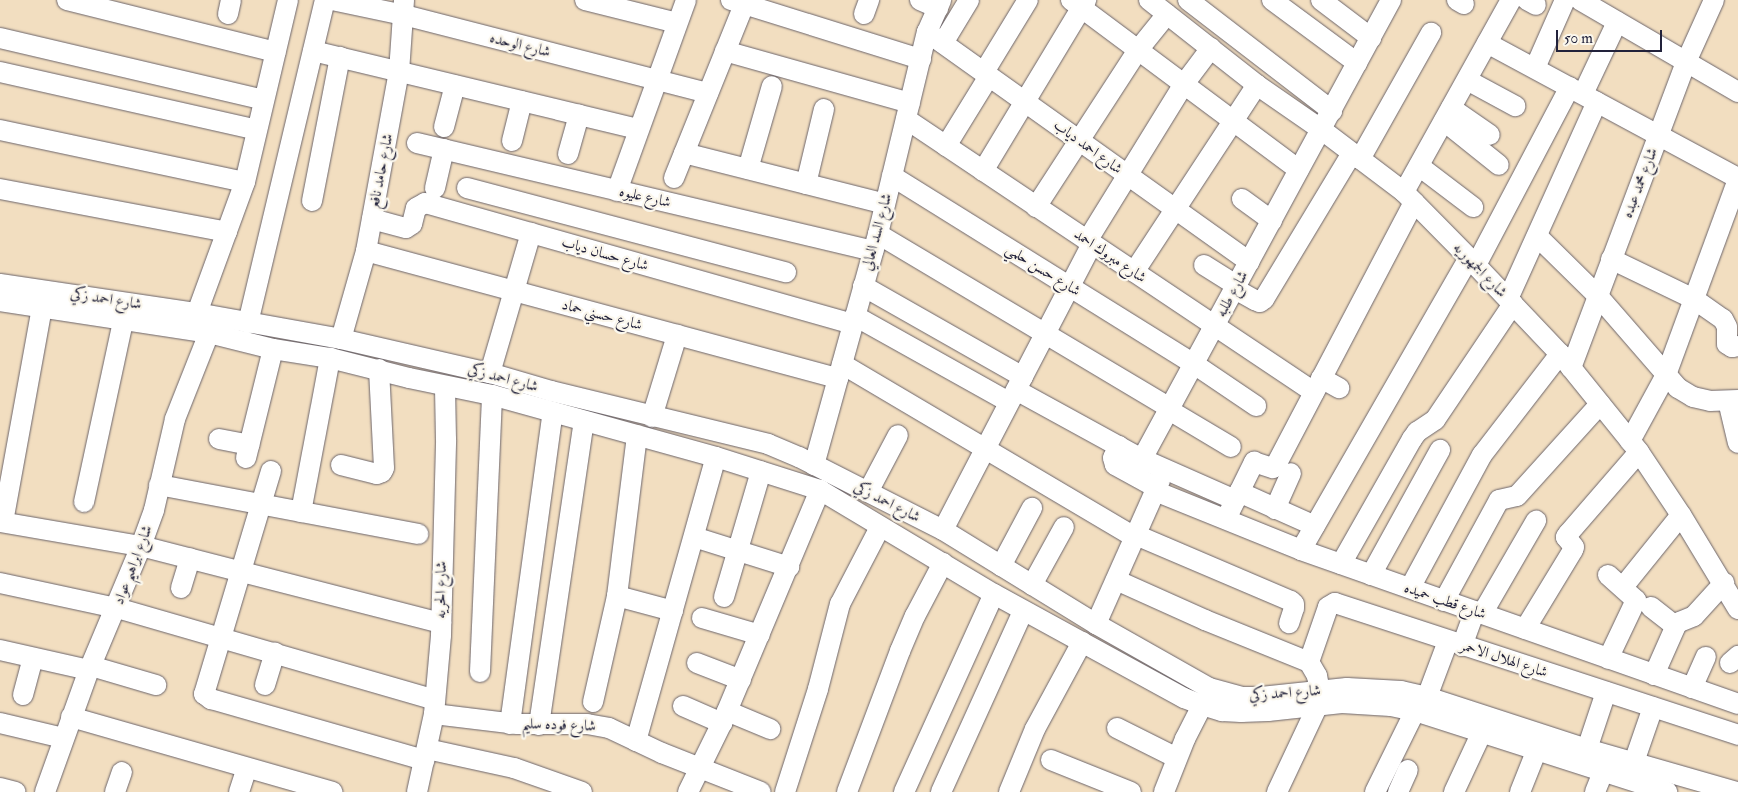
<!DOCTYPE html>
<meta charset="utf-8">
<style>
body{margin:0}
#map{position:relative;width:1738px;height:792px;overflow:hidden;background:#f2dec0;font-family:"IM FELL Double Pica",Amiri,serif}
div>[style]{position:absolute}
[style*='--x']{left:calc(var(--x)*1px);top:calc(var(--y)*1px);width:calc(var(--w)*1px);rotate:calc(var(--a)*1deg)}
.roads{filter:drop-shadow(0 0 1px #6b646a) drop-shadow(0 0 1px #6b646a)}
.minor>*{height:20px;margin:-10px;padding:0 10px;transform-origin:10px;border-radius:10px;background:#fff}
span{translate:-50% -50%;white-space:nowrap;text-align:center;line-height:1.15;-webkit-text-stroke:4.5px #fbf7ec;paint-order:stroke}
.street-label{font-size:15px;color:#22223b}
.scale{position:absolute;left:1556px;top:30px;width:106px;height:22px;box-sizing:border-box;border:2px solid #22223b;border-top:0;padding-left:6px;font-size:15px;line-height:18px;white-space:nowrap;color:#22223b;-webkit-text-stroke:4px #fbf7ec;paint-order:stroke}
</style>
<div id="map">
<div class="roads">
<div class="minor">
<i style="--x:67;--y:0;--w:215;--a:14"></i>
<i style="--x:332;--y:0;--w:74;--a:11.8"></i>
<i style="--x:404;--y:15;--w:314;--a:14.4"></i>
<i style="--x:585;--y:0;--w:95;--a:14"></i>
<i style="--x:731;--y:0;--w:199;--a:17.3"></i>
<i style="--x:920;--y:0;--w:20;--a:24"></i>
<i style="--x:1071;--y:0;--w:284;--a:36.7"></i>
<i style="--x:1149;--y:0;--w:137;--a:38.2"></i>
<i style="--x:1257;--y:85;--w:79;--a:34.7"></i>
<i style="--x:1322;--y:130;--w:103;--a:37.1"></i>
<i style="--x:1404;--y:192;--w:93;--a:45.4"></i>
<i style="--x:1469;--y:258;--w:132;--a:46.5"></i>
<i style="--x:1560;--y:354;--w:126;--a:51.1"></i>
<i style="--x:1639;--y:452;--w:76;--a:56.3"></i>
<i style="--x:1681;--y:515;--w:110;--a:58.8"></i>
<i style="--x:1188;--y:0;--w:182;--a:37.6"></i>
<i style="--x:1272;--y:0;--w:106;--a:36.5"></i>
<i style="--x:1321;--y:0;--w:63;--a:37.2"></i>
<i style="--x:1457;--y:0;--w:8;--a:30"></i>
<i style="--x:1527;--y:0;--w:10;--a:29"></i>
<i style="--x:1580;--y:0;--w:183;--a:30.2"></i>
<i style="--x:228;--y:14;--w:14;--a:-78"></i>
<i style="--x:864;--y:14;--w:15;--a:-70"></i>
<i style="--x:927;--y:32;--w:396;--a:35.5"></i>
<i style="--x:0;--y:38;--w:271;--a:13.2"></i>
<i style="--x:943;--y:43;--w:50;--a:-58.8"></i>
<i style="--x:1487;--y:43;--w:285;--a:28.3"></i>
<i style="--x:313;--y:51;--w:335;--a:13.5"></i>
<i style="--x:725;--y:51;--w:192;--a:15.7"></i>
<i style="--x:1535;--y:68;--w:74;--a:-66.2"></i>
<i style="--x:0;--y:72;--w:263;--a:12.7"></i>
<i style="--x:984;--y:72;--w:84;--a:-58.6"></i>
<i style="--x:1467;--y:80;--w:55;--a:28.4"></i>
<i style="--x:1583;--y:94;--w:80;--a:-64.7"></i>
<i style="--x:1451;--y:108;--w:47;--a:34.7"></i>
<i style="--x:906;--y:119;--w:491;--a:33.8"></i>
<i style="--x:1444;--y:121;--w:70;--a:38.7"></i>
<i style="--x:444;--y:127;--w:43;--a:-75.3"></i>
<i style="--x:0;--y:130;--w:250;--a:12"></i>
<i style="--x:512;--y:141;--w:41;--a:-76"></i>
<i style="--x:417;--y:143;--w:469;--a:13.3"></i>
<i style="--x:946;--y:146;--w:82;--a:-58.4"></i>
<i style="--x:684;--y:153;--w:207;--a:14.2"></i>
<i style="--x:568;--y:154;--w:41;--a:-74.2"></i>
<i style="--x:1360;--y:159;--w:145;--a:-60.6"></i>
<i style="--x:1419;--y:166;--w:68;--a:37.2"></i>
<i style="--x:748;--y:169;--w:86;--a:-73.9"></i>
<i style="--x:983;--y:171;--w:200;--a:-58.9"></i>
<i style="--x:892;--y:176;--w:356;--a:31.9"></i>
<i style="--x:1194;--y:364;--w:75;--a:34.1"></i>
<i style="--x:674;--y:178;--w:192;--a:-68"></i>
<i style="--x:806;--y:184;--w:77;--a:-76.5"></i>
<i style="--x:435;--y:188;--w:40;--a:-77"></i>
<i style="--x:467;--y:188;--w:330;--a:14.8"></i>
<i style="--x:0;--y:189;--w:231;--a:10.7"></i>
<i style="--x:617;--y:191;--w:203;--a:-70.1"></i>
<i style="--x:1404;--y:192;--w:220;--a:-60.9"></i>
<i style="--x:1242;--y:199;--w:37;--a:36"></i>
<i style="--x:312;--y:201;--w:147;--a:-79"></i>
<i style="--x:1036;--y:207;--w:187;--a:-57"></i>
<i style="--x:1138;--y:50;--w:46;--a:-51.1"></i>
<i style="--x:372;--y:219;--w:35;--a:15"></i>
<i style="--x:406;--y:228;--w:7;--a:-34"></i>
<i style="--x:412;--y:224;--w:16;--a:-76"></i>
<i style="--x:416;--y:208;--w:10;--a:-29"></i>
<i style="--x:425;--y:203;--w:445;--a:15.8"></i>
<i style="--x:878;--y:234;--w:340;--a:30.8"></i>
<i style="--x:1537;--y:236;--w:86;--a:44.5"></i>
<i style="--x:1598;--y:296;--w:122;--a:49"></i>
<i style="--x:1678;--y:388;--w:17;--a:31"></i>
<i style="--x:1693;--y:397;--w:17;--a:13"></i>
<i style="--x:1710;--y:401;--w:28;--a:-2"></i>
<i style="--x:1087;--y:241;--w:185;--a:-58.3"></i>
<i style="--x:1184;--y:84;--w:45;--a:-53.1"></i>
<i style="--x:366;--y:251;--w:489;--a:15.1"></i>
<i style="--x:1611;--y:259;--w:92;--a:25.7"></i>
<i style="--x:1694;--y:299;--w:35;--a:35"></i>
<i style="--x:1723;--y:319;--w:9;--a:63"></i>
<i style="--x:1727;--y:327;--w:17;--a:90"></i>
<i style="--x:1727;--y:344;--w:6;--a:31"></i>
<i style="--x:1732;--y:347;--w:6;--a:-9"></i>
<i style="--x:1204;--y:265;--w:39;--a:32"></i>
<i style="--x:1476;--y:265;--w:201;--a:-62.2"></i>
<i style="--x:1134;--y:272;--w:224;--a:-56.7"></i>
<i style="--x:0;--y:284;--w:199;--a:8.4"></i>
<i style="--x:197;--y:313;--w:146;--a:10.2"></i>
<i style="--x:341;--y:339;--w:153;--a:12.9"></i>
<i style="--x:490;--y:373;--w:64;--a:16.4"></i>
<i style="--x:551;--y:391;--w:223;--a:13.7"></i>
<i style="--x:768;--y:444;--w:34;--a:23"></i>
<i style="--x:799;--y:457;--w:161;--a:26.9"></i>
<i style="--x:943;--y:530;--w:180;--a:31.6"></i>
<i style="--x:1096;--y:624;--w:130;--a:29.5"></i>
<i style="--x:1209;--y:688;--w:35;--a:15"></i>
<i style="--x:1243;--y:697;--w:18;--a:0"></i>
<i style="--x:1261;--y:697;--w:86;--a:-6"></i>
<i style="--x:1347;--y:688;--w:54;--a:3.2"></i>
<i style="--x:1401;--y:691;--w:27;--a:13"></i>
<i style="--x:1427;--y:697;--w:168;--a:18"></i>
<i style="--x:1587;--y:749;--w:156;--a:16"></i>
<i style="--x:863;--y:286;--w:184;--a:29.6"></i>
<i style="--x:1235;--y:289;--w:23;--a:29"></i>
<i style="--x:1255;--y:300;--w:5;--a:22"></i>
<i style="--x:1260;--y:302;--w:5;--a:-37"></i>
<i style="--x:1264;--y:299;--w:170;--a:-58.9"></i>
<i style="--x:1508;--y:299;--w:216;--a:-65.7"></i>
<i style="--x:0;--y:301;--w:211;--a:8.7"></i>
<i style="--x:209;--y:333;--w:66;--a:14"></i>
<i style="--x:273;--y:349;--w:58;--a:9"></i>
<i style="--x:330;--y:358;--w:81;--a:14.2"></i>
<i style="--x:409;--y:378;--w:85;--a:11.6"></i>
<i style="--x:492;--y:395;--w:232;--a:15.5"></i>
<i style="--x:716;--y:457;--w:109;--a:17.6"></i>
<i style="--x:820;--y:490;--w:203;--a:30.9"></i>
<i style="--x:994;--y:594;--w:217;--a:28.7"></i>
<i style="--x:1184;--y:698;--w:19;--a:21"></i>
<i style="--x:1202;--y:705;--w:21;--a:17"></i>
<i style="--x:1222;--y:711;--w:19;--a:3"></i>
<i style="--x:1241;--y:712;--w:27;--a:-2"></i>
<i style="--x:1268;--y:711;--w:74;--a:-6.2"></i>
<i style="--x:1342;--y:703;--w:49;--a:3.5"></i>
<i style="--x:1391;--y:706;--w:25;--a:12"></i>
<i style="--x:1415;--y:711;--w:265;--a:17.8"></i>
<i style="--x:197;--y:313;--w:140;--a:-69.9"></i>
<i style="--x:245;--y:182;--w:187;--a:-76.7"></i>
<i style="--x:855;--y:316;--w:176;--a:29.2"></i>
<i style="--x:248;--y:323;--w:332;--a:-76.6"></i>
<i style="--x:341;--y:339;--w:91;--a:-74.1"></i>
<i style="--x:366;--y:251;--w:182;--a:-79.6"></i>
<i style="--x:399;--y:72;--w:72;--a:-86"></i>
<i style="--x:842;--y:364;--w:340;--a:30.6"></i>
<i style="--x:1571;--y:368;--w:327;--a:-69.4"></i>
<i style="--x:1686;--y:62;--w:68;--a:-65.7"></i>
<i style="--x:490;--y:373;--w:146;--a:-73.7"></i>
<i style="--x:1321;--y:378;--w:21;--a:29"></i>
<i style="--x:1016;--y:390;--w:144;--a:28.7"></i>
<i style="--x:1142;--y:459;--w:102;--a:23.8"></i>
<i style="--x:1728;--y:401;--w:43;--a:76.6"></i>
<i style="--x:1169;--y:410;--w:72;--a:30.8"></i>
<i style="--x:652;--y:417;--w:86;--a:-73"></i>
<i style="--x:219;--y:439;--w:31;--a:11"></i>
<i style="--x:1630;--y:441;--w:75;--a:-61.4"></i>
<i style="--x:1666;--y:375;--w:209;--a:-69.8"></i>
<i style="--x:1119;--y:446;--w:13;--a:117"></i>
<i style="--x:1113;--y:458;--w:7;--a:74"></i>
<i style="--x:1115;--y:465;--w:48;--a:28.7"></i>
<i style="--x:246;--y:458;--w:112;--a:-76.1"></i>
<i style="--x:1142;--y:459;--w:522;--a:-61.52"></i>
<i style="--x:341;--y:465;--w:37;--a:14"></i>
<i style="--x:377;--y:474;--w:5;--a:-22"></i>
<i style="--x:382;--y:472;--w:4;--a:-63"></i>
<i style="--x:384;--y:468;--w:99;--a:-92.9"></i>
<i style="--x:814;--y:465;--w:240;--a:-74.5"></i>
<i style="--x:878;--y:234;--w:208;--a:-76.4"></i>
<i style="--x:927;--y:32;--w:35;--a:-66"></i>
<i style="--x:271;--y:471;--w:233;--a:106.7"></i>
<i style="--x:204;--y:694;--w:9;--a:36"></i>
<i style="--x:211;--y:699;--w:222;--a:16"></i>
<i style="--x:159;--y:485;--w:264;--a:10.7"></i>
<i style="--x:1155;--y:491;--w:157;--a:22"></i>
<i style="--x:1301;--y:550;--w:463;--a:19.4"></i>
<i style="--x:868;--y:492;--w:64;--a:-62.2"></i>
<i style="--x:1239;--y:492;--w:83;--a:24.1"></i>
<i style="--x:84;--y:502;--w:185;--a:-77.8"></i>
<i style="--x:1275;--y:509;--w:39;--a:-66"></i>
<i style="--x:301;--y:512;--w:157;--a:-79.3"></i>
<i style="--x:1226;--y:519;--w:64;--a:-63.8"></i>
<i style="--x:1254;--y:462;--w:20;--a:18"></i>
<i style="--x:1273;--y:468;--w:4;--a:-45"></i>
<i style="--x:1276;--y:465;--w:297;--a:-62.3"></i>
<i style="--x:0;--y:522;--w:143;--a:9.7"></i>
<i style="--x:141;--y:546;--w:310;--a:14.4"></i>
<i style="--x:3;--y:522;--w:230;--a:-79.7"></i>
<i style="--x:943;--y:530;--w:322;--a:-62.5"></i>
<i style="--x:1136;--y:535;--w:168;--a:23.1"></i>
<i style="--x:1291;--y:601;--w:4;--a:45"></i>
<i style="--x:1294;--y:604;--w:4;--a:90"></i>
<i style="--x:1294;--y:608;--w:16;--a:108"></i>
<i style="--x:694;--y:537;--w:100;--a:17.5"></i>
<i style="--x:1301;--y:550;--w:337;--a:-60.1"></i>
<i style="--x:1341;--y:564;--w:144;--a:-60.4"></i>
<i style="--x:1412;--y:439;--w:9;--a:-54"></i>
<i style="--x:1417;--y:432;--w:22;--a:-34"></i>
<i style="--x:1435;--y:420;--w:140;--a:-56.1"></i>
<i style="--x:1001;--y:566;--w:66;--a:-61.9"></i>
<i style="--x:1371;--y:575;--w:143;--a:-61.1"></i>
<i style="--x:1608;--y:575;--w:38;--a:42"></i>
<i style="--x:1636;--y:600;--w:65;--a:115.4"></i>
<i style="--x:1116;--y:580;--w:98;--a:24.2"></i>
<i style="--x:1205;--y:620;--w:112;--a:22"></i>
<i style="--x:1309;--y:662;--w:16;--a:60"></i>
<i style="--x:1317;--y:676;--w:15;--a:79"></i>
<i style="--x:0;--y:583;--w:120;--a:12.1"></i>
<i style="--x:117;--y:608;--w:331;--a:16.1"></i>
<i style="--x:1032;--y:585;--w:66;--a:-61.1"></i>
<i style="--x:1623;--y:587;--w:92;--a:-51.1"></i>
<i style="--x:181;--y:588;--w:31;--a:-73"></i>
<i style="--x:1410;--y:588;--w:151;--a:-61.6"></i>
<i style="--x:1482;--y:455;--w:128;--a:-52.3"></i>
<i style="--x:617;--y:596;--w:58;--a:15"></i>
<i style="--x:724;--y:597;--w:131;--a:-73.6"></i>
<i style="--x:1444;--y:601;--w:115;--a:-61.4"></i>
<i style="--x:1499;--y:500;--w:18;--a:-13"></i>
<i style="--x:1517;--y:496;--w:124;--a:-47.9"></i>
<i style="--x:1651;--y:607;--w:31;--a:38"></i>
<i style="--x:1482;--y:614;--w:108;--a:-59.9"></i>
<i style="--x:702;--y:618;--w:60;--a:16.3"></i>
<i style="--x:1096;--y:624;--w:158;--a:-66"></i>
<i style="--x:1525;--y:629;--w:92;--a:-58.7"></i>
<i style="--x:1573;--y:550;--w:3;--a:-72"></i>
<i style="--x:1574;--y:547;--w:13;--a:-129"></i>
<i style="--x:1566;--y:537;--w:4;--a:-56"></i>
<i style="--x:1568;--y:534;--w:108;--a:-49.1"></i>
<i style="--x:1462;--y:646;--w:37;--a:-70"></i>
<i style="--x:0;--y:650;--w:91;--a:12.7"></i>
<i style="--x:1309;--y:662;--w:58;--a:-70.9"></i>
<i style="--x:1328;--y:607;--w:8;--a:-30"></i>
<i style="--x:1335;--y:603;--w:424;--a:18.1"></i>
<i style="--x:697;--y:663;--w:47;--a:21.1"></i>
<i style="--x:1730;--y:663;--w:11;--a:-41"></i>
<i style="--x:91;--y:666;--w:68;--a:16.3"></i>
<i style="--x:480;--y:672;--w:277;--a:-87.5"></i>
<i style="--x:1654;--y:675;--w:57;--a:-66.1"></i>
<i style="--x:1677;--y:623;--w:18;--a:-22"></i>
<i style="--x:1694;--y:616;--w:45;--a:-47.7"></i>
<i style="--x:265;--y:685;--w:34;--a:-73"></i>
<i style="--x:1692;--y:688;--w:34;--a:-66"></i>
<i style="--x:23;--y:695;--w:38;--a:-75"></i>
<i style="--x:1427;--y:697;--w:60;--a:-69.4"></i>
<i style="--x:593;--y:702;--w:109;--a:-77.2"></i>
<i style="--x:617;--y:596;--w:162;--a:-82.9"></i>
<i style="--x:683;--y:706;--w:43;--a:23.6"></i>
<i style="--x:727;--y:711;--w:47;--a:22.7"></i>
<i style="--x:434;--y:714;--w:84;--a:6.9"></i>
<i style="--x:517;--y:724;--w:70;--a:0"></i>
<i style="--x:587;--y:724;--w:22;--a:10"></i>
<i style="--x:609;--y:728;--w:59;--a:25.3"></i>
<i style="--x:662;--y:753;--w:106;--a:21.5"></i>
<i style="--x:71;--y:717;--w:272;--a:16"></i>
<i style="--x:0;--y:723;--w:65;--a:13.4"></i>
<i style="--x:510;--y:724;--w:315;--a:-82.2"></i>
<i style="--x:539;--y:725;--w:307;--a:-81.6"></i>
<i style="--x:1117;--y:728;--w:67;--a:26.6"></i>
<i style="--x:636;--y:741;--w:295;--a:-74.3"></i>
<i style="--x:427;--y:749;--w:89;--a:12.3"></i>
<i style="--x:514;--y:768;--w:72;--a:19.4"></i>
<i style="--x:1587;--y:749;--w:60;--a:-71.6"></i>
<i style="--x:1051;--y:760;--w:86;--a:21.8"></i>
<i style="--x:1634;--y:762;--w:58;--a:-70.9"></i>
<i style="--x:0;--y:788;--w:16;--a:14"></i>
<i style="--x:45;--y:792;--w:130;--a:-70.2"></i>
<i style="--x:89;--y:670;--w:134;--a:-67.2"></i>
<i style="--x:141;--y:546;--w:38;--a:-70"></i>
<i style="--x:154;--y:510;--w:93;--a:-77"></i>
<i style="--x:175;--y:419;--w:92;--a:-68.4"></i>
<i style="--x:115;--y:792;--w:21;--a:-71"></i>
<i style="--x:239;--y:792;--w:25;--a:-72"></i>
<i style="--x:417;--y:792;--w:80;--a:-77.7"></i>
<i style="--x:434;--y:714;--w:79;--a:-84.9"></i>
<i style="--x:441;--y:635;--w:195;--a:-88.5"></i>
<i style="--x:446;--y:440;--w:54;--a:-91.1"></i>
<i style="--x:688;--y:792;--w:77;--a:-63.8"></i>
<i style="--x:722;--y:723;--w:253;--a:-67.2"></i>
<i style="--x:785;--y:792;--w:108;--a:-72.2"></i>
<i style="--x:818;--y:689;--w:88;--a:-75.5"></i>
<i style="--x:840;--y:604;--w:87;--a:-62.5"></i>
<i style="--x:847;--y:792;--w:151;--a:-69.4"></i>
<i style="--x:900;--y:651;--w:38;--a:-67"></i>
<i style="--x:915;--y:616;--w:60;--a:-62.2"></i>
<i style="--x:904;--y:792;--w:217;--a:-65.6"></i>
<i style="--x:941;--y:792;--w:199;--a:-65.6"></i>
<i style="--x:1009;--y:792;--w:68;--a:-67.6"></i>
<i style="--x:1035;--y:729;--w:99;--a:-61.6"></i>
<i style="--x:1164;--y:792;--w:57;--a:-68.4"></i>
<i style="--x:1185;--y:739;--w:38;--a:-63"></i>
<i style="--x:1277;--y:792;--w:96;--a:-64.8"></i>
<i style="--x:1375;--y:792;--w:90;--a:-63.7"></i>
<i style="--x:1398;--y:792;--w:24;--a:-66"></i>
<i style="--x:1454;--y:792;--w:64;--a:-65"></i>
<i style="--x:1520;--y:792;--w:43;--a:-68.2"></i>
<i style="--x:1595;--y:792;--w:22;--a:-68"></i>
</div>
</div>
<div class="street-label">
<span style="left:520px;top:45px;rotate:14deg">شارع الوحده</span>
<span style="left:1088px;top:147px;rotate:36deg">شارع احمد دياب</span>
<span style="left:381px;top:171px;rotate:-79deg">شارع حامد نافع</span>
<span style="left:1640px;top:183px;rotate:-69deg">شارع محمد عبده</span>
<span style="left:645px;top:197px;rotate:13deg">شارع عليوه</span>
<span style="left:877px;top:232px;rotate:-75deg">شارع السد العالي</span>
<span style="left:605px;top:254px;rotate:16deg">شارع حسان دياب</span>
<span style="left:1110px;top:256px;rotate:34deg">شارع مبروك احمد</span>
<span style="left:1043px;top:270px;rotate:32deg">شارع حسن حلمي</span>
<span style="left:1480px;top:270px;rotate:46deg">شارع الجمهوريه</span>
<span style="left:1232px;top:294px;rotate:-61deg">شارع طلبه</span>
<span style="left:106px;top:299px;rotate:9deg">شارع احمد زكي</span>
<span style="left:602px;top:315px;rotate:15deg">شارع حسني حماد</span>
<span style="left:503px;top:378px;rotate:15deg">شارع احمد زكي</span>
<span style="left:887px;top:502px;rotate:27deg">شارع احمد زكي</span>
<span style="left:133px;top:565px;rotate:-69deg">شارع ابراهيم عواد</span>
<span style="left:441px;top:590px;rotate:-89deg">شارع الحريه</span>
<span style="left:1445px;top:601px;rotate:19deg">شارع قطب حميده</span>
<span style="left:1504px;top:659px;rotate:18deg">شارع الهلال الاحمر</span>
<span style="left:1285px;top:693px;rotate:-4deg">شارع احمد زكي</span>
<span style="left:559px;top:725px;rotate:2deg">شارع فوده سليم</span>
</div>
<div class="scale">50 m</div>
</div>
